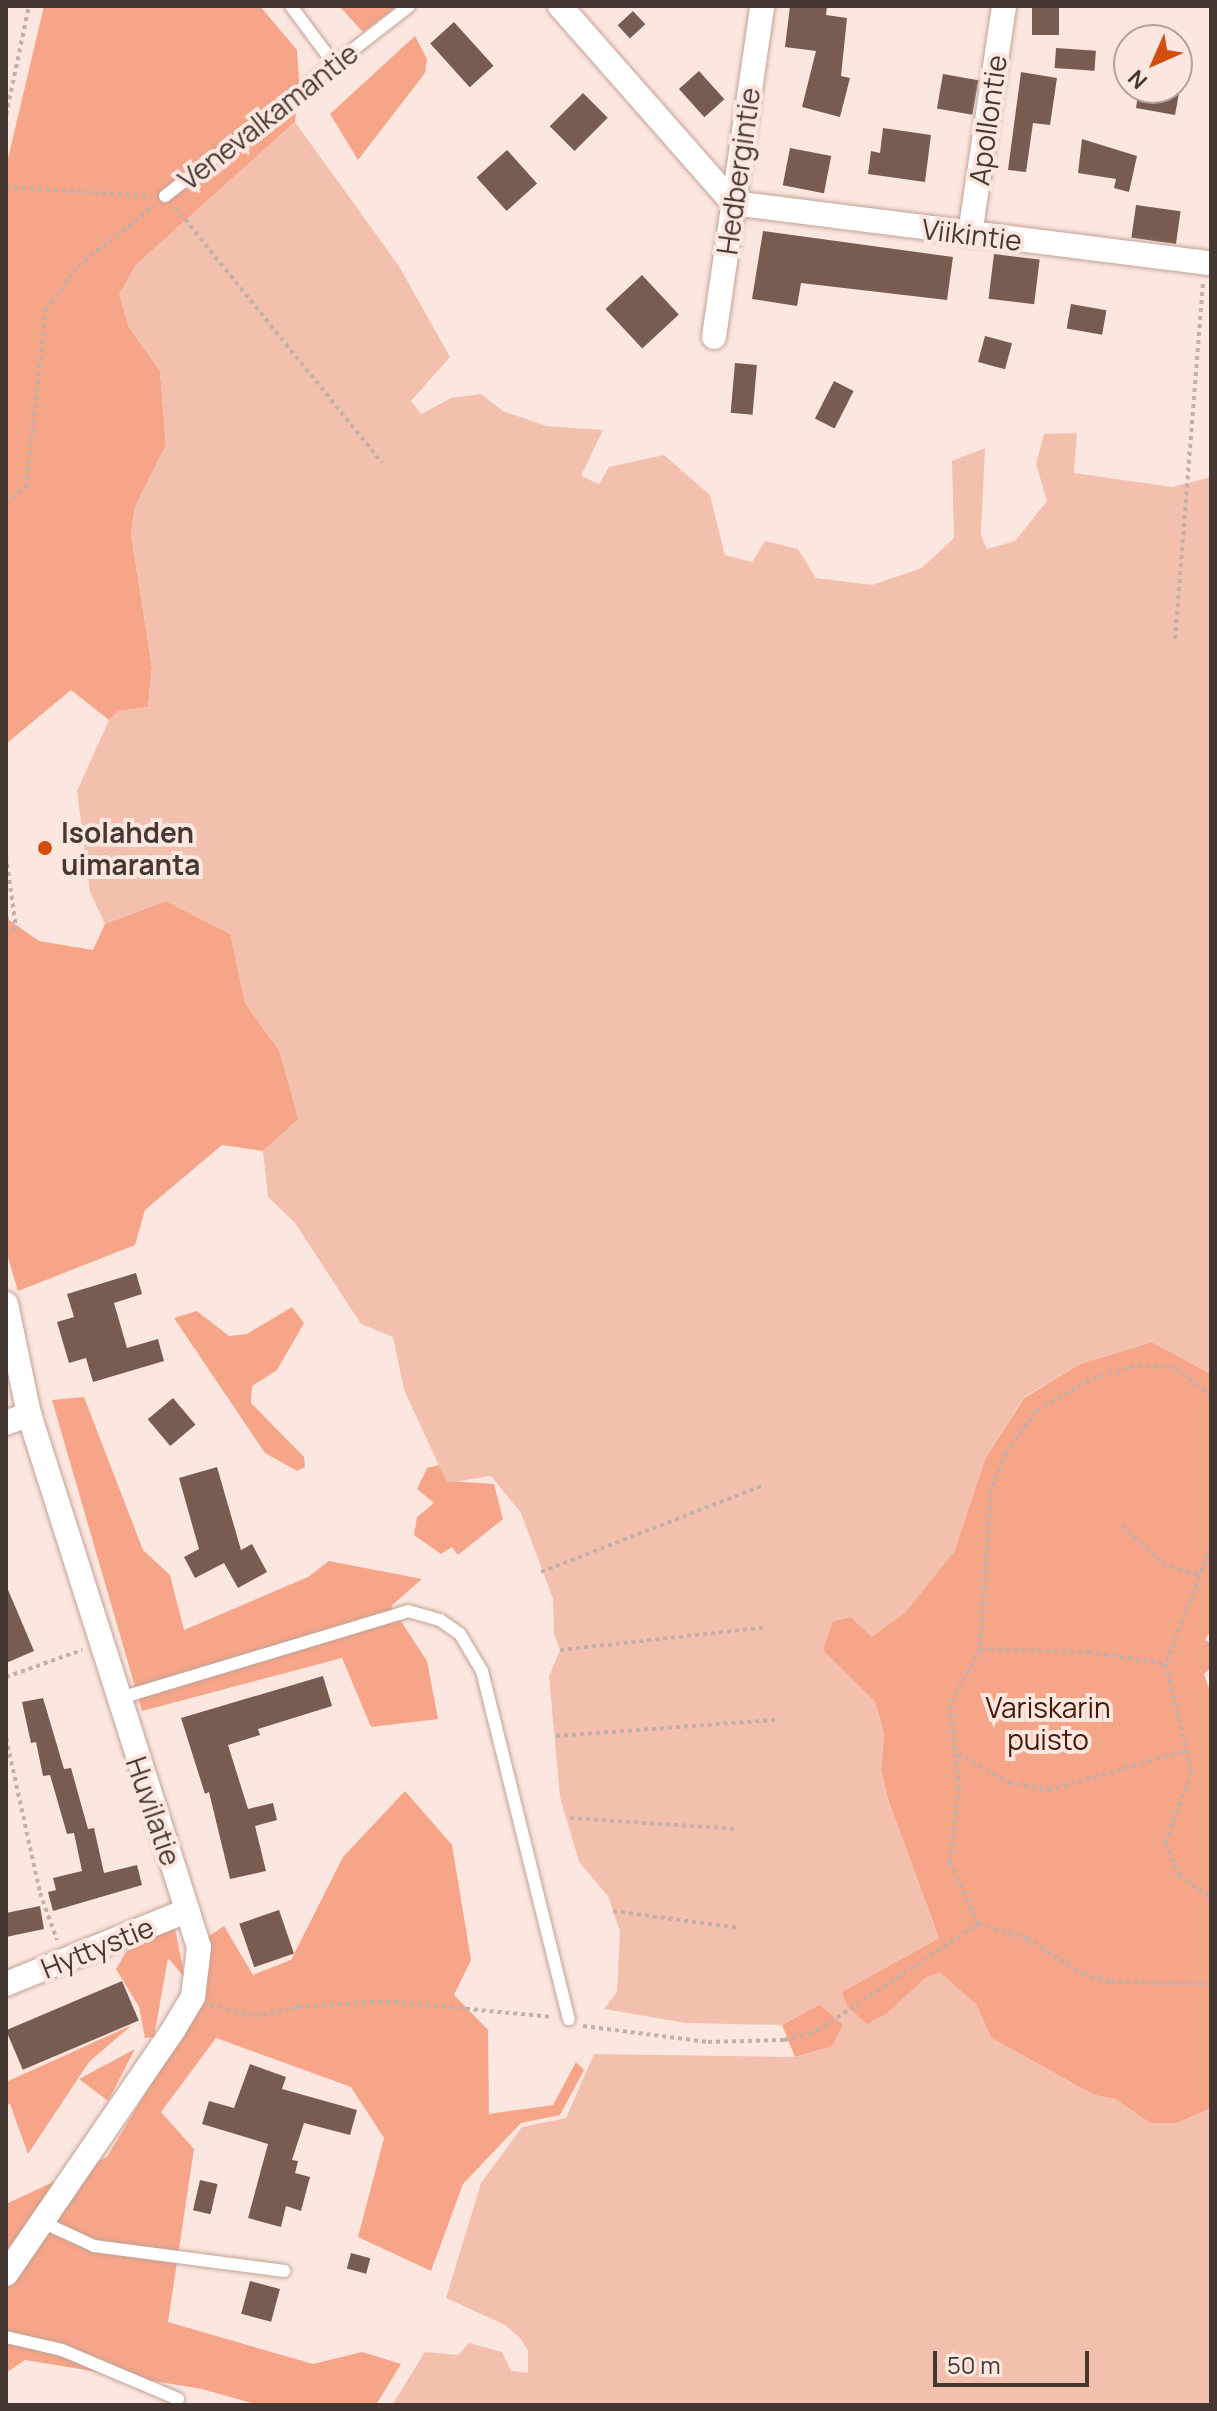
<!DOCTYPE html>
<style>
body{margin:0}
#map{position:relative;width:1217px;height:2411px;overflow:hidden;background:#fce7e0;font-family:Manrope,sans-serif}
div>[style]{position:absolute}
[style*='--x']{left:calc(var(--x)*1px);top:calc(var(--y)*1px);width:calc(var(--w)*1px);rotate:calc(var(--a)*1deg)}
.green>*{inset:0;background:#f7a588}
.water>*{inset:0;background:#f4c0ae}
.building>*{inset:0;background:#795c51;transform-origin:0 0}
.path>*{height:4px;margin-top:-2px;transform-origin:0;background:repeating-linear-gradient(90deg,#c2b0a9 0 4px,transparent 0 8px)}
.roads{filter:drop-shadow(0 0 2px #c2a296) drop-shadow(0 0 2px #c2a296)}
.lane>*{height:12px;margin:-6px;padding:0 6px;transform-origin:6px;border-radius:6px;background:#fff}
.street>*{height:24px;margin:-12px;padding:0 12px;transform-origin:12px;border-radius:12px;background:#fff}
.dots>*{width:22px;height:22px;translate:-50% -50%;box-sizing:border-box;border:4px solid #fce7e0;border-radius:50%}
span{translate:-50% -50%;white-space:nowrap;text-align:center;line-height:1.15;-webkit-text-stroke:8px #fce7e0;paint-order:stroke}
.street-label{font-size:28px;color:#453833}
.poi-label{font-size:28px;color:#453833;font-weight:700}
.left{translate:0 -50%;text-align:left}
.park-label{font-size:28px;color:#491602}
.frame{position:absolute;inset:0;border:8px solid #453833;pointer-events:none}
.north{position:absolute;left:1113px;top:24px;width:80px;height:80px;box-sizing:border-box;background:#fce7e0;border:2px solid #b3a19b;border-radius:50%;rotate:225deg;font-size:22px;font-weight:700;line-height:32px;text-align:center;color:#453833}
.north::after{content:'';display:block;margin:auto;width:28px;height:36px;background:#d34e0e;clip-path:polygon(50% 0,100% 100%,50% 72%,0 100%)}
.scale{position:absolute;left:933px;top:2351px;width:156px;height:36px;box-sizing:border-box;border:4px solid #453833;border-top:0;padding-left:10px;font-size:24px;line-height:28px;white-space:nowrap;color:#453833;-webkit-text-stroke:6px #fce7e0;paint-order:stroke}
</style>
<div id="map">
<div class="green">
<i style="clip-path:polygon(44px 6px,260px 6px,297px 50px,299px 79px,295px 122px,135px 266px,128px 326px,160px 371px,166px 445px,135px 507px,131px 534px,152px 667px,148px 707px,119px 711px,109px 720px,71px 690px,6px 744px,6px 167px)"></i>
<i style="clip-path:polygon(339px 6px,397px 6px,363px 32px)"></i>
<i style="clip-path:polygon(415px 36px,427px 59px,425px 73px,358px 160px,330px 114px)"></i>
<i style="clip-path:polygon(166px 901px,231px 934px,245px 1003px,279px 1050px,299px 1119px,263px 1151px,222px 1145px,145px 1210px,135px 1245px,18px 1291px,6px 1251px,6px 904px,9px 920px,39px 941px,93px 950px,105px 924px)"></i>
<i style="clip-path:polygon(292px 1307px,304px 1323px,277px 1370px,252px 1386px,251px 1403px,304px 1457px,305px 1467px,297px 1471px,265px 1453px,174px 1318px,197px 1311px,229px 1336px,247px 1334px)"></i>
<i style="clip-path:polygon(1152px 1342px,1211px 1374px,1211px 1630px,1205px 1640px,1211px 1643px,1211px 1668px,1204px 1674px,1211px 1694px,1211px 2108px,1178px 2123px,1150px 2123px,1115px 2099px,1094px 2095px,991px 2038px,976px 2004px,886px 2014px,830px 2047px,795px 2057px,782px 2025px,939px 1938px,888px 1800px,881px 1769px,884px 1734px,875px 1702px,823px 1651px,824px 1638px,833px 1621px,850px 1617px,954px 1552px,985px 1459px,1024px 1398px,1080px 1364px)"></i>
<i style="clip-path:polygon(84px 1397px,143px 1550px,170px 1575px,184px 1630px,308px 1577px,329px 1561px,422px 1579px,391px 1606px,427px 1661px,438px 1719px,371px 1727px,342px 1658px,142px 1711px,52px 1400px)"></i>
<i style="clip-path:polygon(439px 1465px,447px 1481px,494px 1484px,503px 1519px,458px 1555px,452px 1547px,441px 1554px,414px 1535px,417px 1517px,434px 1503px,417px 1489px,427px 1468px)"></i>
<i style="clip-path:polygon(405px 1791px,452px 1845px,471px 1960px,454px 1995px,488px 2030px,489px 2114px,553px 2105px,576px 2062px,584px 2070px,560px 2115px,521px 2123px,463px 2184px,431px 2271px,358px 2237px,384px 2138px,351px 2087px,216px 2038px,161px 2112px,194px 2149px,168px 2322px,313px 2364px,362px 2352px,401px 2364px,376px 2405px,259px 2405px,202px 2389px,25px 2360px,6px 2373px,6px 2204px,107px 2157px,202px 1999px,203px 1940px,224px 1926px,253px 1975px,291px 1960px,343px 1857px)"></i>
<i style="clip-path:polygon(174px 1924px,185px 1978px,168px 1958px,154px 2037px,145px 2038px,139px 2007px,116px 1969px,126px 1952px)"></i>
<i style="clip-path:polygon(132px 2025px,89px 2062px,28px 2154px,10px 2104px,6px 2105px,6px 2082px)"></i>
<i style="clip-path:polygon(135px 2049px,108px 2101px,79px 2079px)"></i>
</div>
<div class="water">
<i style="clip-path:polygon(295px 122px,399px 266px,450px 357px,411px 401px,421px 414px,451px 398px,481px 394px,503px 411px,546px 426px,603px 430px,581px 476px,599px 484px,609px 467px,664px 455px,710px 495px,725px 555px,752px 562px,765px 541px,798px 549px,816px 578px,872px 585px,922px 568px,954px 538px,952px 461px,985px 448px,981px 535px,987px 549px,1015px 541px,1047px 501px,1036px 464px,1044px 434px,1077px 433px,1074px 473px,1172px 487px,1211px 477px,1211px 1374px,1152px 1342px,1080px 1364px,1024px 1397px,985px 1459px,954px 1552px,905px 1613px,872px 1637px,850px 1617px,833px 1621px,823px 1650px,875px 1702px,884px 1734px,881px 1769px,888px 1800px,939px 1938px,842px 1992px,847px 2006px,867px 2024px,886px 2014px,925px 1978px,940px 1972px,976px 2004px,991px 2038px,1094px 2095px,1115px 2099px,1150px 2123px,1178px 2123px,1211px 2108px,1211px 2405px,392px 2405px,425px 2352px,458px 2355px,469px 2343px,502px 2352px,511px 2371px,528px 2373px,528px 2351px,521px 2339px,505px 2325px,446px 2298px,481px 2183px,522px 2127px,566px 2118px,594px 2054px,795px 2057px,831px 2047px,843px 2025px,819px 2004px,782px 2025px,686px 2023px,604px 2009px,617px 1992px,620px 1931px,608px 1896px,579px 1862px,560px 1797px,549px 1676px,560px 1650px,554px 1634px,553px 1599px,521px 1513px,491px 1476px,447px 1483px,404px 1390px,393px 1337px,361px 1324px,295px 1223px,268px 1197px,263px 1151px,298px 1119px,279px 1050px,245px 1003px,230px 934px,166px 901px,105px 924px,90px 892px,77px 791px,109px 720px,118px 711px,148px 707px,152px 667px,131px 534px,135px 507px,166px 445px,160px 371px,128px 326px,119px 294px,135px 266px)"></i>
</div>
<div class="building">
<i style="clip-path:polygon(790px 6px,827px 6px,826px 15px,847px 18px,841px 76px,850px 78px,840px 117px,802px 107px,816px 51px,785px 47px)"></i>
<i style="left:1032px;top:6px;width:27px;height:29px"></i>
<i style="left:633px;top:11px;width:18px;height:21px;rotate:47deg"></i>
<i style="left:454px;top:22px;width:59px;height:32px;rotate:48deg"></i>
<i style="left:1056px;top:48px;width:40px;height:20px;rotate:4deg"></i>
<i style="left:699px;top:71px;width:38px;height:27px;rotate:48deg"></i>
<i style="clip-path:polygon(1021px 72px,1057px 78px,1050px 125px,1033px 123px,1026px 172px,1008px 170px)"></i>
<i style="left:943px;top:74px;width:36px;height:35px;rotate:10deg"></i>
<i style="clip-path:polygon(1139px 88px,1180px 88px,1175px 115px,1136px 108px)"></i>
<i style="left:583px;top:93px;width:35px;height:47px;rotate:45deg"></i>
<i style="clip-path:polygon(883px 128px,931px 135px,925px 182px,868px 174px,871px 151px,880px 153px)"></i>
<i style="clip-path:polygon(1082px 139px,1137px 156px,1129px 192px,1114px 188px,1116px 179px,1078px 173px)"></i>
<i style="left:790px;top:148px;width:42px;height:38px;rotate:11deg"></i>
<i style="left:507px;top:150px;width:45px;height:41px;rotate:48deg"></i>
<i style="left:1136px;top:205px;width:45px;height:33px;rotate:8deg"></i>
<i style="clip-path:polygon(763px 231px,953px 257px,947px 300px,801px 283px,797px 306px,752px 299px)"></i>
<i style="left:994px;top:254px;width:46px;height:45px;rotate:7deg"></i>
<i style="left:642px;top:275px;width:54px;height:50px;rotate:47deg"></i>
<i style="left:1071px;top:304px;width:36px;height:25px;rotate:10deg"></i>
<i style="left:985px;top:336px;width:28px;height:27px;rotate:15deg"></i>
<i style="left:735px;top:363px;width:22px;height:50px;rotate:5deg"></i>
<i style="left:834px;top:381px;width:22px;height:42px;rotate:27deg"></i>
<i style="clip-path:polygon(136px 1273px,142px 1294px,114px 1303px,127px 1348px,158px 1339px,164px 1361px,93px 1382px,86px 1358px,69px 1363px,57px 1322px,74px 1317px,67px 1294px)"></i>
<i style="left:173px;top:1398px;width:35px;height:33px;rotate:50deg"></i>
<i style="clip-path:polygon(217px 1467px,241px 1550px,252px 1544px,267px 1572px,238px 1588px,224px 1563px,195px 1578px,184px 1557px,199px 1549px,179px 1478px)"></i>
<i style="clip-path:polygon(6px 1585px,34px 1651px,6px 1663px)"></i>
<i style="clip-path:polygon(323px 1676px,332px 1706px,258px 1729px,260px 1735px,228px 1745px,248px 1809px,273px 1803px,277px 1820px,255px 1826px,266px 1871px,230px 1879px,209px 1792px,205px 1794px,181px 1718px)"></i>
<i style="clip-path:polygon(43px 1698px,64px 1769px,71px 1768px,88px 1829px,94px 1828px,104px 1873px,137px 1865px,142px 1885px,53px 1911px,48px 1892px,56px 1890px,53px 1878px,82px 1871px,74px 1833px,67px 1834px,50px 1775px,43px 1776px,36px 1742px,31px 1743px,22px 1702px)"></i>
<i style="clip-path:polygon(40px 1906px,44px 1929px,6px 1937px,6px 1913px)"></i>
<i style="left:279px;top:1910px;width:46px;height:42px;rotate:71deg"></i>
<i style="left:122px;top:1981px;width:43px;height:126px;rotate:67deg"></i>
<i style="clip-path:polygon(250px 2064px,286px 2077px,282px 2089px,357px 2110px,350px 2135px,304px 2123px,292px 2160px,298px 2161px,295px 2173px,310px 2177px,301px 2211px,286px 2206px,281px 2227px,248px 2218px,268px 2144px,202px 2124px,209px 2101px,234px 2108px)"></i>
<i style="left:200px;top:2180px;width:18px;height:31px;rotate:13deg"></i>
<i style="left:351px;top:2253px;width:20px;height:16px;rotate:15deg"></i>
<i style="left:250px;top:2281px;width:31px;height:34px;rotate:15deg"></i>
</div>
<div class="path">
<i style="--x:6;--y:115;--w:111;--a:-78.1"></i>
<i style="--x:6;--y:187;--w:145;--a:3.6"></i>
<i style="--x:175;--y:207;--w:329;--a:51"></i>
<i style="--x:6;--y:503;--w:26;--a:-39"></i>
<i style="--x:26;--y:487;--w:178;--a:-83.6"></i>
<i style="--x:46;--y:310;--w:54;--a:-54"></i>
<i style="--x:78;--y:266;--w:97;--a:-38.3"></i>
<i style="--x:1175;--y:639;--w:358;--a:-85.5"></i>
<i style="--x:6;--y:856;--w:73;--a:82.1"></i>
<i style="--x:16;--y:928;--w:11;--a:153"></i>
<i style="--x:1211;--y:1396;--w:48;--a:-142.7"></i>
<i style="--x:1173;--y:1367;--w:38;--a:-178"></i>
<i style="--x:1135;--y:1366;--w:48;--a:163.1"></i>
<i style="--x:1089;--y:1380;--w:61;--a:149.7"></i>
<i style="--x:1036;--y:1411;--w:52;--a:125.5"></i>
<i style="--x:1006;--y:1453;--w:39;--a:113"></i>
<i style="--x:991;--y:1489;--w:160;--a:93.9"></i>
<i style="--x:980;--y:1649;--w:64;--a:118.2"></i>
<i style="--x:950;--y:1705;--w:82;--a:83.7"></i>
<i style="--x:959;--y:1787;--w:76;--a:96.8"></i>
<i style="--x:950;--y:1862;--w:68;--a:65.7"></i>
<i style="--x:978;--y:1924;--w:51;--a:15.9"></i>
<i style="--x:1027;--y:1938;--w:67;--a:32.7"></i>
<i style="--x:1083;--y:1974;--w:29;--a:16"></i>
<i style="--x:1111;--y:1982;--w:100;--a:1.1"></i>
<i style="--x:1122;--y:1526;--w:56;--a:42.8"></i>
<i style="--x:1163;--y:1564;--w:39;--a:17"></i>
<i style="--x:1211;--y:1546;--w:126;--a:110.9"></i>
<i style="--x:1166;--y:1664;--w:111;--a:76.5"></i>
<i style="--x:1192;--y:1772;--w:76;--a:110.8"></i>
<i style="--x:1165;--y:1843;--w:35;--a:66"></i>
<i style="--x:1179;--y:1875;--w:39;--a:36"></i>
<i style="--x:541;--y:1572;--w:237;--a:-21.3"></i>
<i style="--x:981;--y:1649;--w:107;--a:1.6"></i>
<i style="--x:1088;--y:1652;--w:79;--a:8.7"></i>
<i style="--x:560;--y:1650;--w:208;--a:-6.3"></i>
<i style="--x:6;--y:1677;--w:81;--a:-19.6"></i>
<i style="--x:556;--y:1736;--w:220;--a:-4.2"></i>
<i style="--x:6;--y:1738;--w:159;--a:77.6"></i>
<i style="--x:40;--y:1893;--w:50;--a:70.1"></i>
<i style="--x:958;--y:1754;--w:57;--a:29.2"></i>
<i style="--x:1008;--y:1782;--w:41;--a:11.3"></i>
<i style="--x:1048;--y:1790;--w:146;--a:-15.9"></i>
<i style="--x:570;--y:1818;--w:164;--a:3.8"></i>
<i style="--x:613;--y:1911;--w:128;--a:7.6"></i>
<i style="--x:210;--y:2005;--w:46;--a:13.7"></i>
<i style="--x:255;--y:2016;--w:44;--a:-11.8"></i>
<i style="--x:298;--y:2007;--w:88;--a:-3.9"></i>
<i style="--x:386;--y:2001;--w:168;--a:5.5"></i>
<i style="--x:583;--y:2026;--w:126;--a:7.3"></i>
<i style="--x:708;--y:2042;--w:76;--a:-1.5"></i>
<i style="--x:784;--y:2040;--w:34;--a:-15"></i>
<i style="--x:817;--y:2031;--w:193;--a:-33.6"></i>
</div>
<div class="roads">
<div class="lane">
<i style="--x:291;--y:6;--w:72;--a:53.4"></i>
<i style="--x:165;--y:196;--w:309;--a:-37.9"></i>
<i style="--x:117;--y:1699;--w:304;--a:-16.8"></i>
<i style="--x:408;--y:1611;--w:33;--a:16"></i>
<i style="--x:440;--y:1620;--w:24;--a:35"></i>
<i style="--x:460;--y:1634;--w:43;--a:59.3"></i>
<i style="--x:482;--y:1671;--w:359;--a:76"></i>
<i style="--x:40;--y:2221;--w:60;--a:24.8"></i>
<i style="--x:94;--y:2246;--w:192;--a:7.5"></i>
<i style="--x:6;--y:2337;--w:57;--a:13.1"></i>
<i style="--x:62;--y:2350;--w:126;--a:22.9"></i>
</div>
<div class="street">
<i style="--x:560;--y:6;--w:262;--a:48.7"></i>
<i style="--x:733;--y:203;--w:482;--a:7.2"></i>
<i style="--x:970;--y:234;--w:231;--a:-81.5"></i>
<i style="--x:714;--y:337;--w:334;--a:-81.7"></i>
<i style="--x:6;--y:1304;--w:112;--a:78.2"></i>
<i style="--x:29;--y:1414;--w:559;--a:72.31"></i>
<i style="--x:199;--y:1947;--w:50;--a:96.8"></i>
<i style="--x:193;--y:1997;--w:37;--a:121"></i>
<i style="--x:174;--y:2029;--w:297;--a:124.4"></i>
<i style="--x:6;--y:1423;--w:25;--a:-21"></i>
<i style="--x:6;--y:1984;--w:196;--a:-22.1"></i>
</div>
</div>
<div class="dots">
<i style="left:45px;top:848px;background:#d34e0e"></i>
</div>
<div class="street-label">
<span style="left:268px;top:116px;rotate:-38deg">Venevalkamantie</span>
<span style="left:987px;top:120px;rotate:-82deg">Apollontie</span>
<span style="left:738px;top:171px;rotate:-82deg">Hedbergintie</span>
<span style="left:972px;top:234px;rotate:7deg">Viikintie</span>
<span style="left:154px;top:1811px;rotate:71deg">Huvilatie</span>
<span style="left:97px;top:1947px;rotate:-22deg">Hyttystie</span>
</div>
<div class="poi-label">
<span class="left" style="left:61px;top:848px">Isolahden<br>uimaranta</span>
</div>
<div class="park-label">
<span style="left:1048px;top:1723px">Variskarin<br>puisto</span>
</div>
<div class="frame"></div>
<div class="north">N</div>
<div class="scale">50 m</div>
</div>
